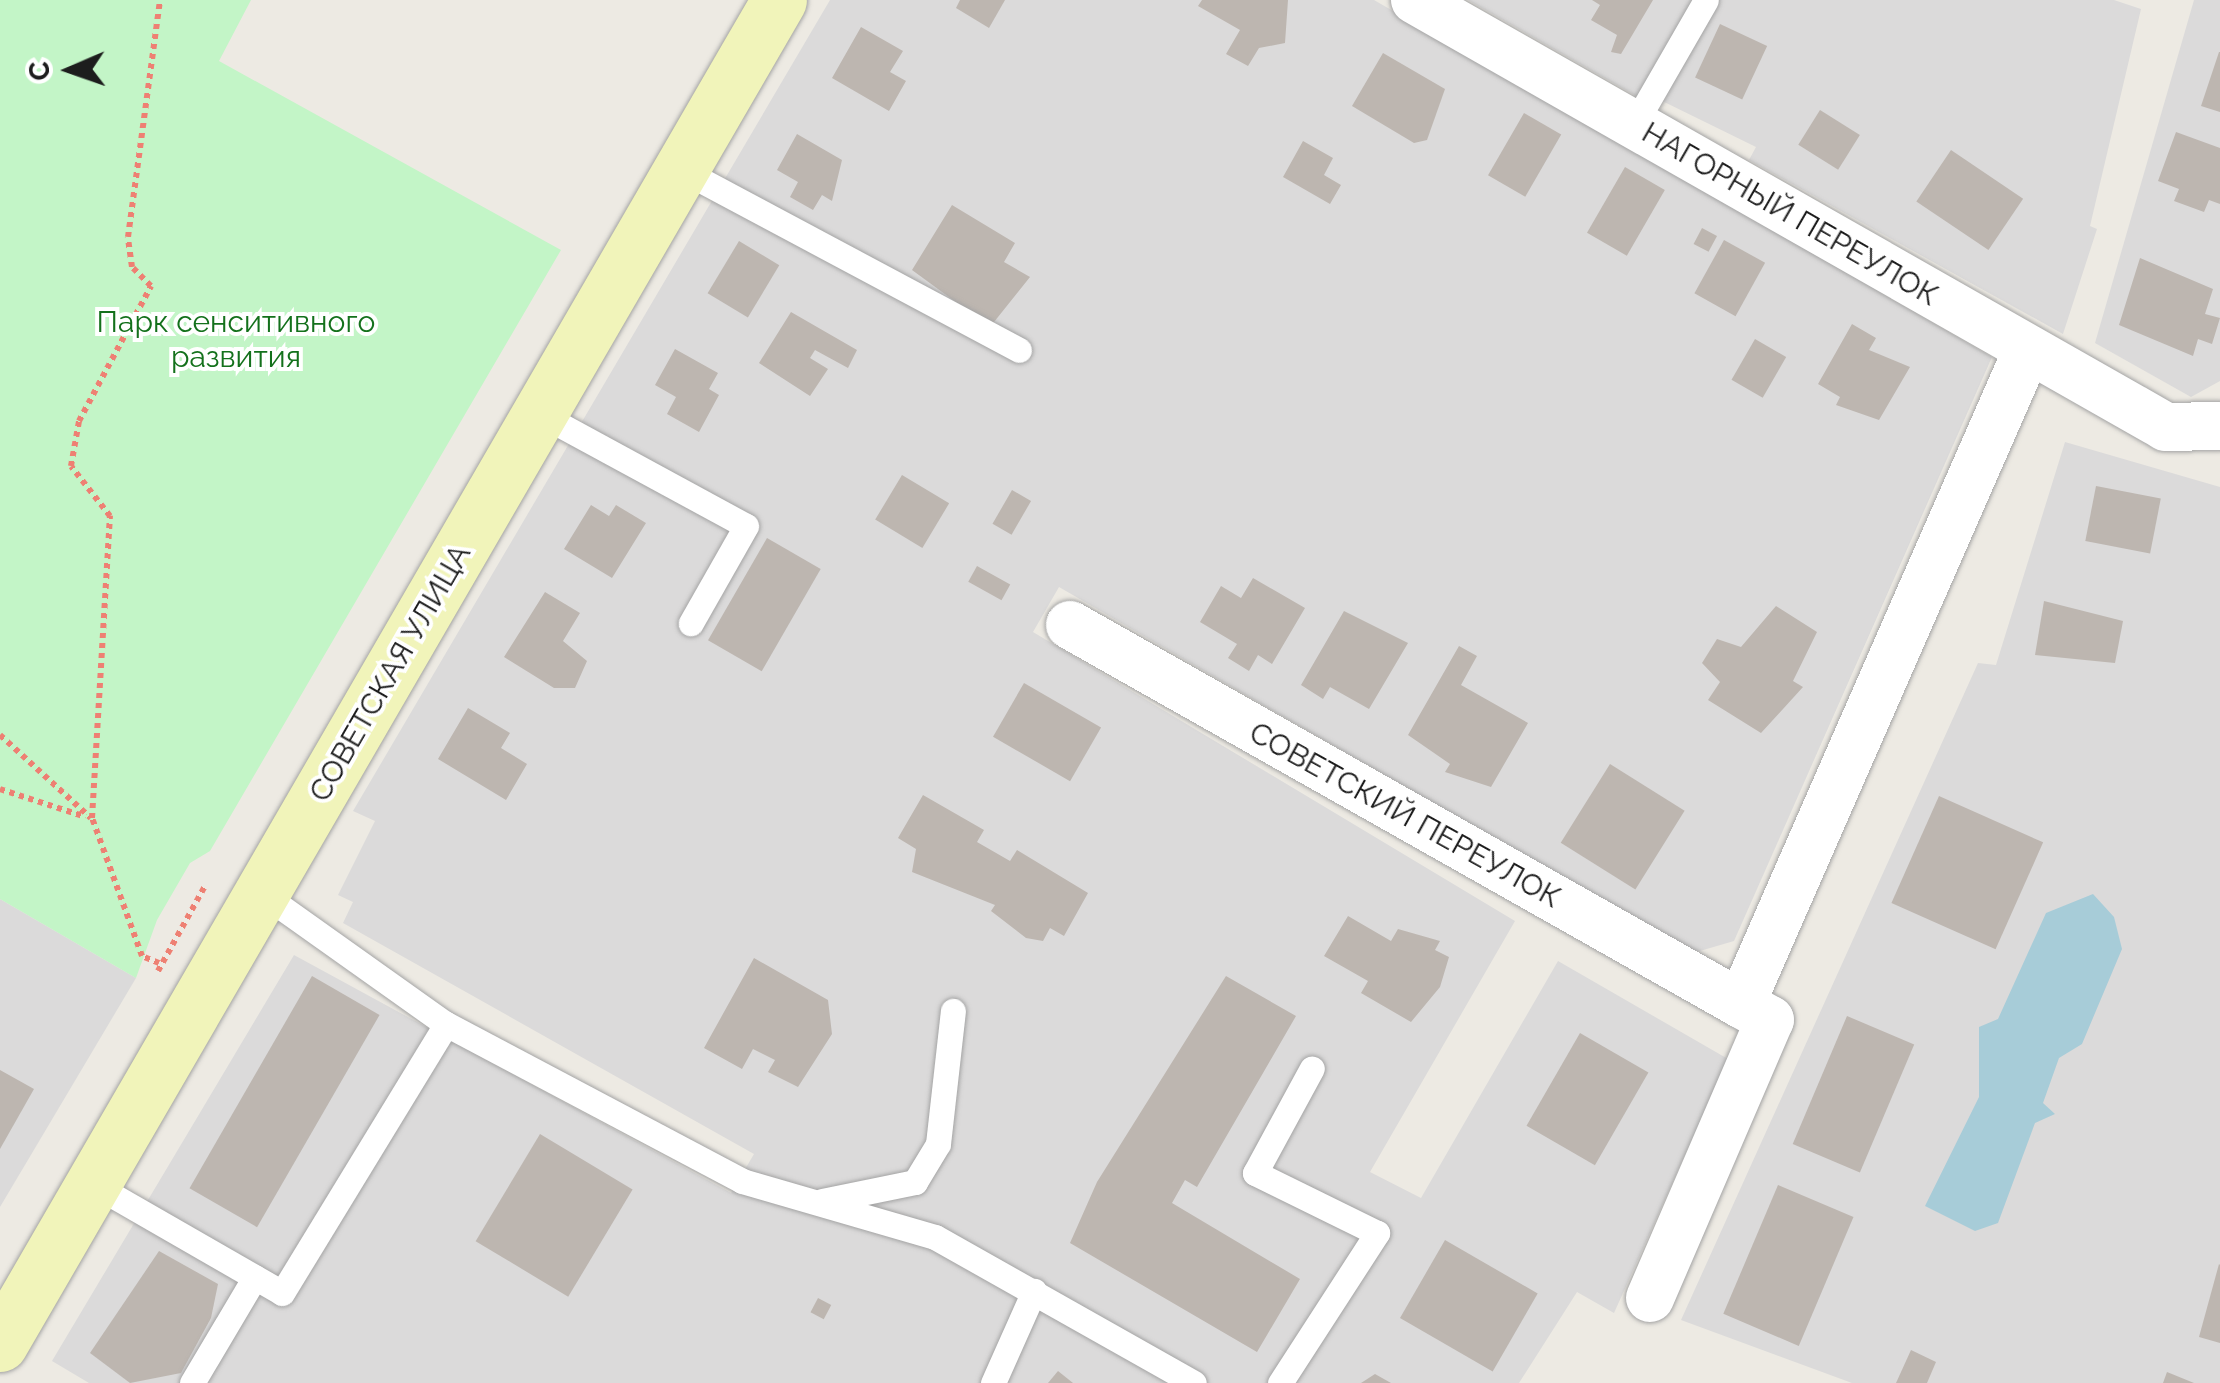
<!DOCTYPE html>
<meta charset="utf-8">
<style>
body{margin:0}
#map{position:relative;width:2220px;height:1383px;overflow:hidden;background:#edeae3;font-family:Raleway,sans-serif}
div>[style]{position:absolute}
[style*='--x']{left:calc(var(--x)*1px);top:calc(var(--y)*1px);width:calc(var(--w)*1px);rotate:calc(var(--a)*1deg)}
.residential>*{inset:0;background:#dbdada}
.park>*{inset:0;background:#c3f5c7}
.water>*{inset:0;background:#a7ccd8}
.building>*{inset:0;background:#bdb6b0;transform-origin:0 0}
.path>*{height:6px;margin-top:-3px;transform-origin:0;background:repeating-linear-gradient(90deg,#ee8073 0 5px,transparent 0 10px)}
.roads{filter:drop-shadow(0 0 2px #a4a4a4) drop-shadow(0 0 2px #a4a4a4)}
.lane>*{height:25px;margin:-12.5px;padding:0 12.5px;transform-origin:12.5px;border-radius:12.5px;background:#fff}
.street>*{height:48px;margin:-24px;padding:0 24px;transform-origin:24px;border-radius:24px;background:#fff}
.secondary>*{height:55px;margin:-27.5px;padding:0 27.5px;transform-origin:27.5px;border-radius:27.5px;background:#f1f4ba}
span{translate:-50% -50%;white-space:nowrap;text-align:center;line-height:1.15;-webkit-text-stroke:8px #fff;paint-order:stroke}
.street-label{font-size:30px;color:#1d1d1d}
.park-label{font-size:30px;color:#14711c}
.north{position:absolute;left:20px;top:20px;width:100px;height:100px;-webkit-text-stroke:8px #fff;paint-order:stroke;rotate:268deg;font-size:28px;font-weight:700;line-height:40px;text-align:center;color:#1d1d1d}
.north::after{content:'';display:block;margin:auto;width:35px;height:45px;background:#1d1d1d;clip-path:polygon(50% 0,100% 100%,50% 72%,0 100%)}
</style>
<div id="map">
<div class="residential">
<i style="clip-path:polygon(830px 0,1374px 0,1992px 357px,1734px 941px,1693px 953px,1059px 587px,1033px 632px,1515px 921px,1370px 1172px,1421px 1198px,1558px 961px,1728px 1059px,1614px 1313px,1577px 1292px,1519px 1383px,89px 1383px,52px 1361px,294px 955px,731px 1193px,754px 1154px,343px 923px,353px 902px,338px 895px,375px 821px,353px 811px)"></i>
<i style="clip-path:polygon(1468px 0,2114px 0,2141px 9px,2090px 226px,2097px 229px,2063px 334px,1749px 160px,1756px 147px,1650px 95px,1645px 101px)"></i>
<i style="clip-path:polygon(2194px 0,2220px 0,2220px 381px,2191px 397px,2095px 343px)"></i>
<i style="clip-path:polygon(2065px 442px,2220px 487px,2220px 1383px,1852px 1383px,1681px 1320px,1978px 663px,1996px 665px)"></i>
<i style="clip-path:polygon(0 899px,136px 978px,0 1207px)"></i>
</div>
<div class="park">
<i style="clip-path:polygon(0 0,251px 0,219px 61px,561px 250px,210px 851px,190px 863px,157px 920px,136px 978px,0 899px)"></i>
</div>
<div class="water">
<i style="clip-path:polygon(2093px 894px,2114px 917px,2122px 949px,2082px 1044px,2059px 1058px,2043px 1103px,2055px 1114px,2035px 1123px,1998px 1223px,1975px 1231px,1925px 1206px,1979px 1097px,1979px 1027px,1998px 1019px,2046px 913px)"></i>
</div>
<div class="building">
<i style="clip-path:polygon(960px 0,1005px 0,989px 28px,956px 8px)"></i>
<i style="clip-path:polygon(1202px 0,1288px 0,1285px 43px,1259px 48px,1248px 66px,1226px 54px,1240px 30px,1198px 6px)"></i>
<i style="clip-path:polygon(1592px 0,1653px 0,1621px 54px,1611px 52px,1617px 35px,1591px 20px,1600px 5px)"></i>
<i style="left:1720px;top:24px;width:52px;height:59px;rotate:25deg"></i>
<i style="clip-path:polygon(861px 27px,903px 51px,890px 72px,906px 81px,889px 111px,832px 78px)"></i>
<i style="clip-path:polygon(2219px 52px,2220px 52px,2220px 112px,2201px 106px)"></i>
<i style="clip-path:polygon(1383px 53px,1445px 89px,1427px 140px,1414px 143px,1352px 106px)"></i>
<i style="left:1820px;top:110px;width:47px;height:41px;rotate:32deg"></i>
<i style="left:1524px;top:113px;width:43px;height:72px;rotate:30deg"></i>
<i style="clip-path:polygon(2176px 132px,2220px 148px,2220px 204px,2209px 200px,2204px 212px,2174px 201px,2179px 189px,2158px 181px)"></i>
<i style="clip-path:polygon(797px 134px,842px 160px,832px 201px,822px 195px,813px 210px,790px 197px,798px 182px,777px 170px)"></i>
<i style="clip-path:polygon(1303px 141px,1333px 158px,1324px 175px,1341px 185px,1330px 204px,1283px 177px)"></i>
<i style="left:1951px;top:150px;width:87px;height:62px;rotate:34deg"></i>
<i style="left:1625px;top:167px;width:46px;height:76px;rotate:30deg"></i>
<i style="clip-path:polygon(952px 205px,1015px 243px,1004px 262px,1030px 277px,990px 327px,912px 270px)"></i>
<i style="left:1702px;top:228px;width:17px;height:18px;rotate:28deg"></i>
<i style="left:1724px;top:240px;width:47px;height:61px;rotate:29deg"></i>
<i style="left:739px;top:241px;width:47px;height:61px;rotate:31deg"></i>
<i style="clip-path:polygon(2140px 258px,2213px 289px,2205px 314px,2220px 318px,2212px 344px,2198px 339px,2193px 356px,2119px 325px)"></i>
<i style="clip-path:polygon(791px 312px,857px 350px,848px 368px,815px 350px,810px 358px,828px 369px,810px 396px,759px 363px)"></i>
<i style="clip-path:polygon(1852px 324px,1876px 338px,1869px 350px,1910px 367px,1879px 420px,1836px 405px,1840px 397px,1818px 384px)"></i>
<i style="left:1755px;top:339px;width:36px;height:47px;rotate:30deg"></i>
<i style="clip-path:polygon(675px 349px,718px 373px,709px 389px,719px 395px,699px 432px,667px 414px,676px 397px,655px 385px)"></i>
<i style="left:902px;top:475px;width:55px;height:52px;rotate:31deg"></i>
<i style="left:2096px;top:486px;width:66px;height:56px;rotate:11deg"></i>
<i style="left:1012px;top:490px;width:22px;height:39px;rotate:30deg"></i>
<i style="clip-path:polygon(591px 505px,609px 516px,616px 505px,646px 523px,612px 578px,564px 549px)"></i>
<i style="left:767px;top:538px;width:62px;height:118px;rotate:30deg"></i>
<i style="left:977px;top:566px;width:38px;height:18px;rotate:29deg"></i>
<i style="clip-path:polygon(1253px 578px,1305px 608px,1272px 664px,1258px 655px,1249px 671px,1228px 658px,1237px 644px,1200px 622px,1221px 586px,1241px 598px)"></i>
<i style="clip-path:polygon(545px 592px,580px 613px,563px 641px,587px 661px,575px 688px,554px 688px,504px 657px)"></i>
<i style="clip-path:polygon(2044px 601px,2123px 621px,2115px 663px,2035px 655px)"></i>
<i style="clip-path:polygon(1776px 606px,1817px 632px,1793px 681px,1803px 687px,1761px 733px,1708px 700px,1720px 682px,1702px 663px,1717px 639px,1741px 647px)"></i>
<i style="clip-path:polygon(1344px 611px,1408px 643px,1369px 709px,1330px 687px,1323px 699px,1301px 685px)"></i>
<i style="clip-path:polygon(1459px 646px,1477px 656px,1461px 685px,1528px 723px,1491px 787px,1445px 772px,1450px 764px,1408px 735px)"></i>
<i style="left:1024px;top:683px;width:89px;height:62px;rotate:30deg"></i>
<i style="clip-path:polygon(468px 708px,510px 733px,501px 748px,527px 764px,506px 800px,438px 759px)"></i>
<i style="left:1610px;top:764px;width:88px;height:93px;rotate:32deg"></i>
<i style="clip-path:polygon(923px 795px,984px 830px,977px 842px,1010px 861px,1017px 850px,1088px 893px,1064px 936px,1050px 928px,1043px 941px,1026px 938px,991px 911px,995px 905px,912px 872px,916px 849px,898px 838px)"></i>
<i style="left:1939px;top:796px;width:114px;height:117px;rotate:24deg"></i>
<i style="clip-path:polygon(1348px 916px,1391px 941px,1398px 929px,1440px 941px,1435px 950px,1449px 957px,1440px 987px,1411px 1022px,1361px 993px,1368px 981px,1324px 956px)"></i>
<i style="clip-path:polygon(754px 958px,828px 1000px,832px 1034px,798px 1087px,768px 1072px,775px 1060px,753px 1049px,742px 1069px,704px 1048px)"></i>
<i style="left:312px;top:976px;width:78px;height:245px;rotate:30deg"></i>
<i style="clip-path:polygon(1226px 976px,1296px 1016px,1197px 1187px,1185px 1180px,1172px 1203px,1300px 1279px,1257px 1352px,1070px 1243px,1097px 1182px)"></i>
<i style="left:1847px;top:1016px;width:73px;height:139px;rotate:23deg"></i>
<i style="left:1580px;top:1033px;width:79px;height:107px;rotate:30deg"></i>
<i style="clip-path:polygon(0 1070px,34px 1089px,0 1149px)"></i>
<i style="left:540px;top:1134px;width:108px;height:125px;rotate:31deg"></i>
<i style="left:1778px;top:1185px;width:82px;height:140px;rotate:23deg"></i>
<i style="left:1445px;top:1240px;width:107px;height:90px;rotate:30deg"></i>
<i style="clip-path:polygon(159px 1251px,218px 1284px,211px 1318px,181px 1373px,130px 1383px,90px 1353px)"></i>
<i style="clip-path:polygon(2219px 1264px,2220px 1265px,2220px 1343px,2199px 1337px)"></i>
<i style="left:818px;top:1298px;width:15px;height:16px;rotate:28deg"></i>
<i style="clip-path:polygon(1911px 1350px,1936px 1362px,1927px 1383px,1896px 1383px)"></i>
<i style="clip-path:polygon(1058px 1371px,1073px 1383px,1048px 1383px)"></i>
<i style="clip-path:polygon(2167px 1372px,2194px 1383px,2163px 1383px)"></i>
<i style="clip-path:polygon(1375px 1374px,1391px 1383px,1361px 1383px)"></i>
</div>
<div class="path">
<i style="--x:0;--y:735;--w:123;--a:42.4"></i>
<i style="--x:0;--y:789;--w:90;--a:18"></i>
<i style="--x:159;--y:963;--w:18;--a:-158"></i>
<i style="--x:142;--y:956;--w:147;--a:-109.9"></i>
<i style="--x:92;--y:818;--w:303;--a:-86.6"></i>
<i style="--x:110;--y:516;--w:63;--a:-128"></i>
<i style="--x:71;--y:466;--w:46;--a:-79.9"></i>
<i style="--x:79;--y:421;--w:153;--a:-61.9"></i>
<i style="--x:151;--y:286;--w:27;--a:-135"></i>
<i style="--x:132;--y:267;--w:30;--a:-98"></i>
<i style="--x:128;--y:237;--w:239;--a:-82.3"></i>
<i style="--x:158;--y:971;--w:97;--a:-61.1"></i>
</div>
<div class="roads">
<div class="lane">
<i style="--x:1634;--y:125;--w:144;--a:-60.1"></i>
<i style="--x:682;--y:170;--w:382;--a:28.1"></i>
<i style="--x:540;--y:414;--w:234;--a:28.5"></i>
<i style="--x:746;--y:526;--w:112;--a:119.6"></i>
<i style="--x:260;--y:892;--w:228;--a:35.4"></i>
<i style="--x:446;--y:1024;--w:335;--a:27.9"></i>
<i style="--x:742;--y:1181;--w:201;--a:16.2"></i>
<i style="--x:935;--y:1237;--w:297;--a:29.4"></i>
<i style="--x:91;--y:1183;--w:220;--a:29.9"></i>
<i style="--x:282;--y:1293;--w:315;--a:-58.6"></i>
<i style="--x:822;--y:1201;--w:95;--a:-11.5"></i>
<i style="--x:915;--y:1182;--w:44;--a:-58.8"></i>
<i style="--x:938;--y:1144;--w:134;--a:-83.6"></i>
<i style="--x:192;--y:1383;--w:123;--a:-59.3"></i>
<i style="--x:993;--y:1383;--w:101;--a:-66"></i>
<i style="--x:1280;--y:1383;--w:179;--a:-57.1"></i>
<i style="--x:1377;--y:1233;--w:136;--a:-153.8"></i>
<i style="--x:1255;--y:1173;--w:119;--a:-61.5"></i>
</div>
<div class="street">
<i style="--x:1415;--y:0;--w:864;--a:29.62"></i>
<i style="--x:2166;--y:427;--w:54;--a:-1.1"></i>
<i style="--x:1070;--y:625;--w:771;--a:29.46"></i>
<i style="--x:1741;--y:1004;--w:713;--a:-66.35"></i>
<i style="--x:1650;--y:1298;--w:303;--a:-66.7"></i>
<i style="--x:1770;--y:1020;--w:33;--a:-151"></i>
</div>
<div class="secondary">
<i style="--x:0;--y:1344;--w:1553;--a:-59.9"></i>
</div>
</div>
<div class="street-label">
<span style="left:1790px;top:214px;rotate:30deg">НАГОРНЫЙ ПЕРЕУЛОК</span>
<span style="left:390px;top:673px;rotate:-60deg">СОВЕТСКАЯ УЛИЦА</span>
<span style="left:1405px;top:815px;rotate:29deg">СОВЕТСКИЙ ПЕРЕУЛОК</span>
</div>
<div class="park-label">
<span style="left:236px;top:339px">Парк сенситивного<br>развития</span>
</div>
<div class="north">С</div>
</div>
